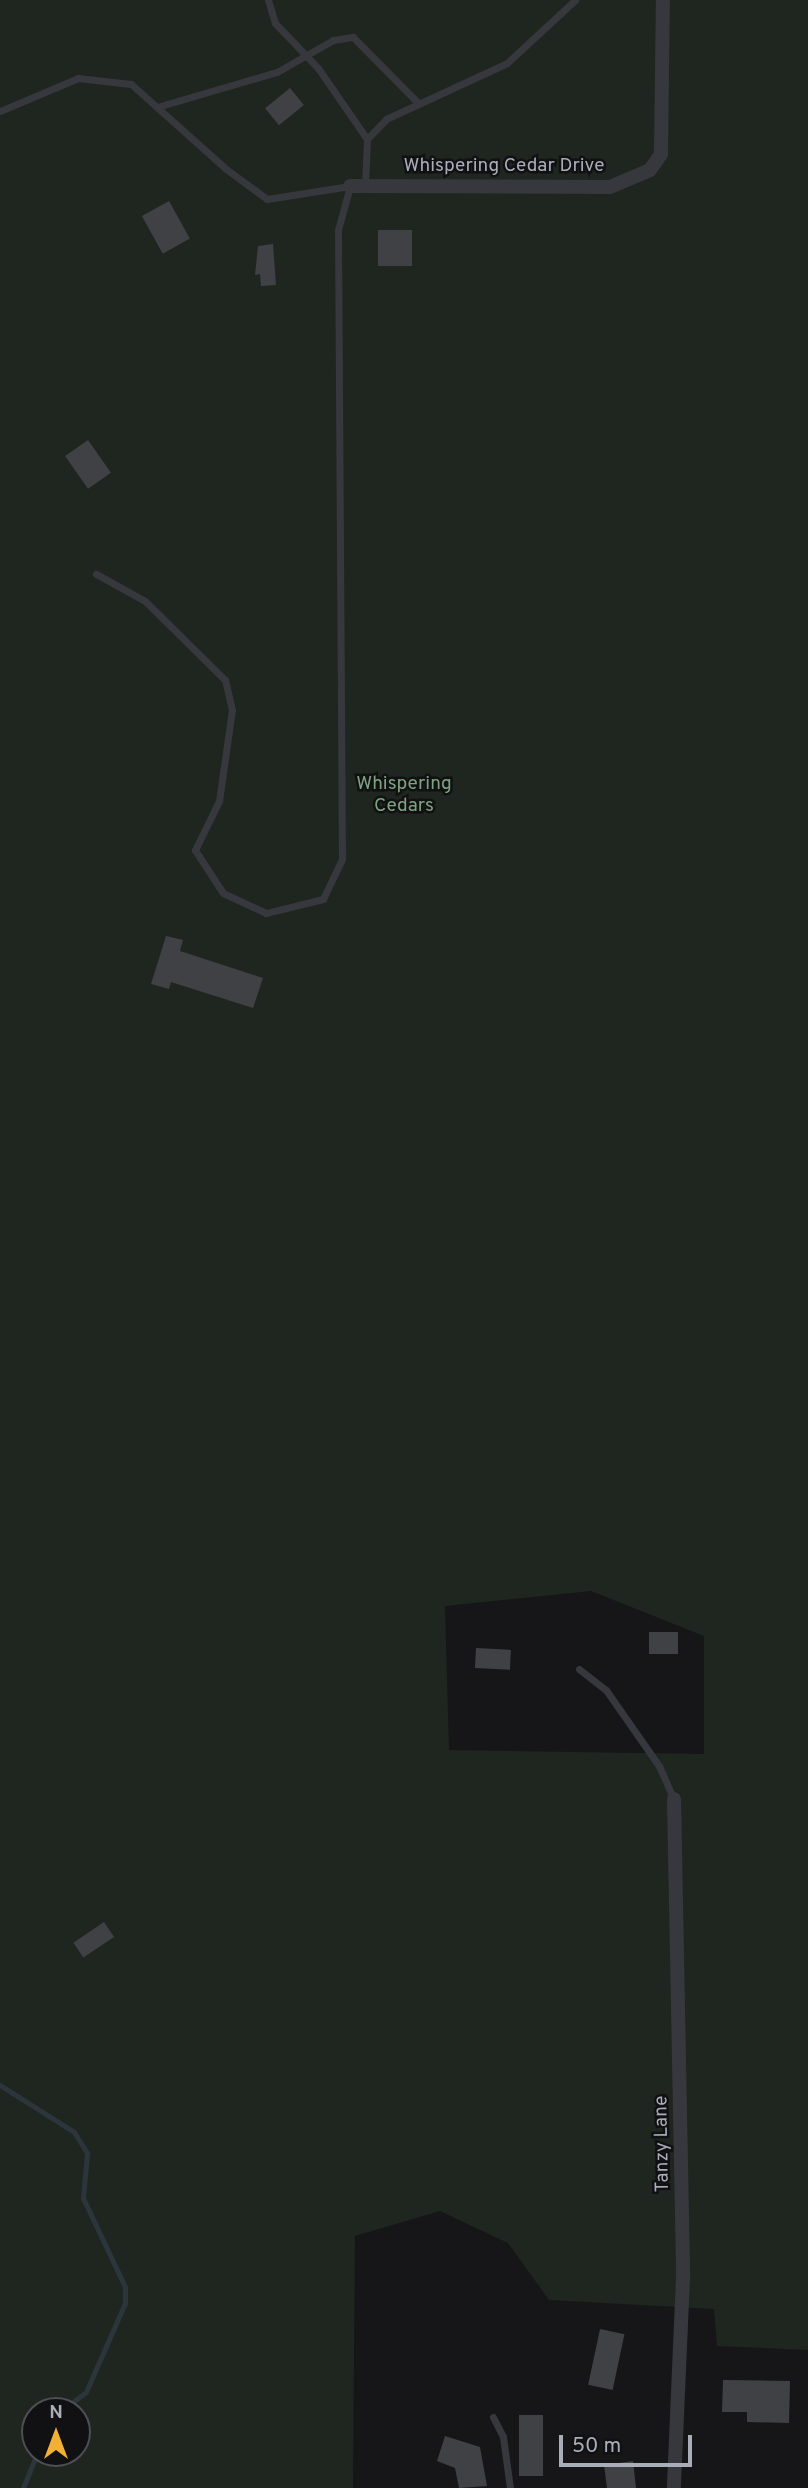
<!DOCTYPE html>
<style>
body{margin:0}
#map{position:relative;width:808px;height:2488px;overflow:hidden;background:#161618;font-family:Overpass,sans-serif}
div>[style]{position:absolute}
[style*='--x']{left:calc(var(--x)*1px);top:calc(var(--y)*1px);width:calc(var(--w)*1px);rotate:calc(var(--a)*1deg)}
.green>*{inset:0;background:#1e261f}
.stream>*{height:5px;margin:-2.5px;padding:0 2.5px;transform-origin:2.5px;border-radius:2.5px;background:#2c353c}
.building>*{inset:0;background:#404145;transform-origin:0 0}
.lane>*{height:7px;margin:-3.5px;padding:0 3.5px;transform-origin:3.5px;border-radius:3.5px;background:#37383d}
.street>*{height:14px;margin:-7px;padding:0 7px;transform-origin:7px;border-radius:7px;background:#37383d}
span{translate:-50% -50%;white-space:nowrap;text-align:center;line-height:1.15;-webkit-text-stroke:5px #111113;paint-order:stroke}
.street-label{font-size:19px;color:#a8adb8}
.park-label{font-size:19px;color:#7fa381}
.north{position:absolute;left:21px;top:2397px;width:70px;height:70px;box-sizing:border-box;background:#111113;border:2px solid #4d4f55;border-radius:50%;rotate:0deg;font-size:19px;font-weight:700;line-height:28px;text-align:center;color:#a8adb8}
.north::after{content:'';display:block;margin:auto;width:24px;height:32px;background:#f2b134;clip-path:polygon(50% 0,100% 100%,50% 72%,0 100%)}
.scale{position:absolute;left:559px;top:2435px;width:133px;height:32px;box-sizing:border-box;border:4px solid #a8adb8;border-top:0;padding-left:9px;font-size:21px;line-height:24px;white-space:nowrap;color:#a8adb8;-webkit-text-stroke:5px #111113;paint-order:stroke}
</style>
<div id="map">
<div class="green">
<i style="clip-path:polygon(evenodd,0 0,808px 0,808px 2350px,717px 2346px,714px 2309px,549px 2300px,508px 2243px,440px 2211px,355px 2236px,353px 2488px,0 2488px,0 0,591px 1591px,704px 1636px,704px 1754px,449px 1750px,445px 1606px,591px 1591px,0 0,35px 2411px,77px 2411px,77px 2453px,35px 2453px,35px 2411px)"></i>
</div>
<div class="stream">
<i style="--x:0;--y:2085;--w:88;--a:32.4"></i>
<i style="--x:74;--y:2132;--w:25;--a:58"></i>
<i style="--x:87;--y:2153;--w:45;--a:95.1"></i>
<i style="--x:83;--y:2198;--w:98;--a:64.7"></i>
<i style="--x:125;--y:2287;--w:16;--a:90"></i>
<i style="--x:125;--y:2303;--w:97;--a:113.7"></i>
<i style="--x:86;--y:2392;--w:31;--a:143"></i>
<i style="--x:23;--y:2488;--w:38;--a:-68"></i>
</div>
<div class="building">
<i style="left:290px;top:88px;width:22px;height:32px;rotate:51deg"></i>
<i style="left:169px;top:201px;width:43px;height:31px;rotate:61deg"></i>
<i style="left:378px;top:230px;width:34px;height:36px"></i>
<i style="clip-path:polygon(273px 244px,276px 285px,261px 286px,260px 274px,255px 275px,258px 246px)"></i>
<i style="left:88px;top:440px;width:40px;height:28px;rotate:55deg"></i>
<i style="clip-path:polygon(166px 936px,183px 940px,180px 951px,263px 978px,253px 1008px,171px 982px,169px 989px,151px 984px)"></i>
<i style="left:649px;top:1632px;width:29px;height:22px"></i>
<i style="left:476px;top:1648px;width:35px;height:20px;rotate:3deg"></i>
<i style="left:104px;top:1922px;width:18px;height:37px;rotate:56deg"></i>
<i style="left:600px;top:2329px;width:25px;height:57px;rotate:12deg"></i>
<i style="clip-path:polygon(723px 2380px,790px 2381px,789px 2423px,747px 2422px,747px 2412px,722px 2412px)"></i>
<i style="left:519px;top:2415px;width:24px;height:61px"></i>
<i style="clip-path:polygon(445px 2436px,480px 2447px,487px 2486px,459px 2488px,455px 2468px,437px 2461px)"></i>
<i style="clip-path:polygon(633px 2461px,636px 2488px,607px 2488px,604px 2465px)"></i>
</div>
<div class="lane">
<i style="--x:268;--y:0;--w:24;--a:73"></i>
<i style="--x:275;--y:23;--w:62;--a:46.3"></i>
<i style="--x:318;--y:68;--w:86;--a:55.4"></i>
<i style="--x:157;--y:107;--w:125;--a:-16.3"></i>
<i style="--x:277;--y:72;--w:64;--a:-29.7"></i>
<i style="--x:333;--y:40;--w:20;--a:-9"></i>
<i style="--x:353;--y:37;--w:93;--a:45.4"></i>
<i style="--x:0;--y:111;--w:85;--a:-22.9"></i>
<i style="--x:78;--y:78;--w:53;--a:6.5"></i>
<i style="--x:131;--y:84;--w:127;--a:41.8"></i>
<i style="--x:226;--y:169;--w:51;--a:36.2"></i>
<i style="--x:267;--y:199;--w:84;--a:-8.9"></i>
<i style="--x:350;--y:186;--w:46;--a:105.3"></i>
<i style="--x:338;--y:230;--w:629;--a:89.64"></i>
<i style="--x:342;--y:859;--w:44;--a:115.4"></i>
<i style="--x:323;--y:899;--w:59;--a:166.2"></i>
<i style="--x:266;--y:913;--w:47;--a:-155.1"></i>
<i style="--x:223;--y:893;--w:51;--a:-123.1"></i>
<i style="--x:195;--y:850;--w:55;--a:-63.9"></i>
<i style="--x:219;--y:801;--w:92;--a:-81.9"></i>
<i style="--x:232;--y:710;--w:31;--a:-103"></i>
<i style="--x:225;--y:680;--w:112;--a:-135.4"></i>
<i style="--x:145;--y:601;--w:56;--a:-151.1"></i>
<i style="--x:365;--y:186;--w:47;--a:-87.6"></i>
<i style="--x:367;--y:139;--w:28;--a:-46"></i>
<i style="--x:386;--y:119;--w:133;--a:-24.8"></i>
<i style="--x:507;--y:63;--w:93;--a:-42.8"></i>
<i style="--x:579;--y:1669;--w:34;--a:38"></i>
<i style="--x:606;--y:1690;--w:93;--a:55.1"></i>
<i style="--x:659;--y:1766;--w:36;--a:66"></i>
<i style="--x:493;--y:2417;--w:22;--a:63"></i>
<i style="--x:503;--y:2437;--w:51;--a:82.2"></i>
</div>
<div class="street">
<i style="--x:350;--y:186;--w:260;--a:0.2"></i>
<i style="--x:610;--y:187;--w:43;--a:-23"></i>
<i style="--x:650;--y:170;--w:19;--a:-55"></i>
<i style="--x:661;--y:154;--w:154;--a:-89.3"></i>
<i style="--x:674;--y:1799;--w:479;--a:88.9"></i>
<i style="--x:683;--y:2278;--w:210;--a:92.5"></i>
</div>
<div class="street-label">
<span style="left:504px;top:167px">Whispering Cedar Drive</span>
<span style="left:663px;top:2144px;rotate:-91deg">Tanzy Lane</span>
</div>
<div class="park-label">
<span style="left:404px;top:796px">Whispering<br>Cedars</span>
</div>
<div class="north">N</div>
<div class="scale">50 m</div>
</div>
